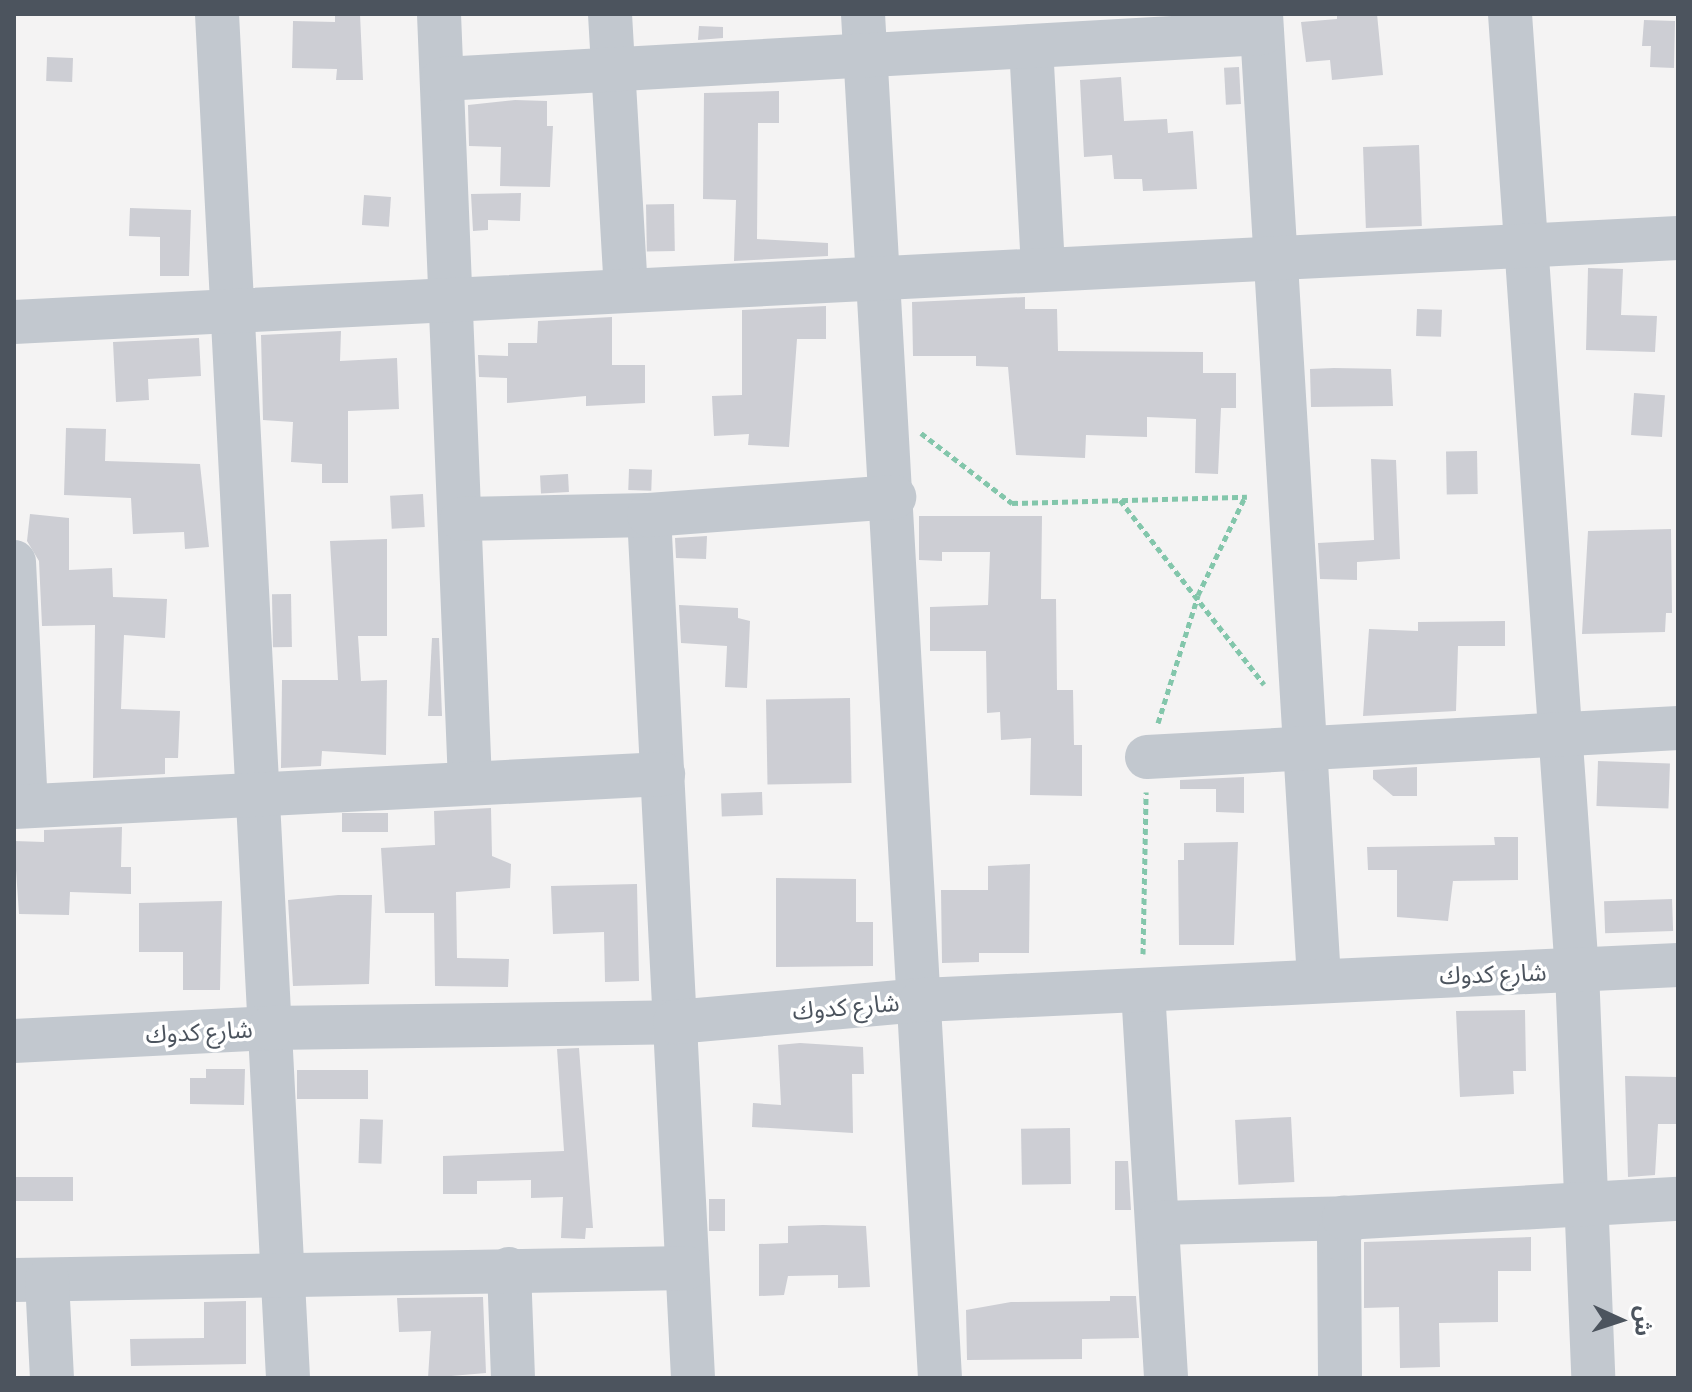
<!DOCTYPE html>
<meta charset="utf-8">
<style>
body{margin:0}
#map{position:relative;width:1692px;height:1392px;overflow:hidden;background:#f4f3f3;font-family:"Public Sans","Noto Sans Arabic",sans-serif}
div>[style]{position:absolute}
[style*='--x']{left:calc(var(--x)*1px);top:calc(var(--y)*1px);width:calc(var(--w)*1px);rotate:calc(var(--a)*1deg)}
.building>*{inset:0;background:#cdced4;transform-origin:0 0}
.path>*{height:5px;margin-top:-2.5px;transform-origin:0;background:repeating-linear-gradient(90deg,#83c6ab 0 6px,transparent 0 10px)}
.minor>*{height:44px;margin:-22px;padding:0 22px;transform-origin:22px;border-radius:22px;background:#c2c8cf}
span{translate:-50% -50%;white-space:nowrap;text-align:center;line-height:1.15;-webkit-text-stroke:7px #fff;paint-order:stroke}
.street-label{font-size:24px;color:#4c545e}
.frame{position:absolute;inset:0;border:16px solid #4c545e;pointer-events:none}
.north{position:absolute;left:1580px;top:1280px;width:80px;height:80px;-webkit-text-stroke:6px #fff;paint-order:stroke;rotate:93deg;font-size:22px;font-weight:700;line-height:32px;text-align:center;color:#4c545e}
.north::after{content:'';display:block;margin:auto;width:28px;height:36px;background:#4c545e;clip-path:polygon(50% 0,100% 100%,50% 72%,0 100%)}
</style>
<div id="map">
<div class="building">
<i style="clip-path:polygon(335px 14px,360px 14px,363px 80px,336px 80px,337px 69px,292px 68px,293px 21px,335px 22px)"></i>
<i style="clip-path:polygon(1337px 14px,1377px 14px,1383px 75px,1332px 80px,1330px 60px,1306px 62px,1301px 22px,1337px 19px)"></i>
<i style="clip-path:polygon(1644px 20px,1675px 21px,1674px 68px,1650px 67px,1651px 46px,1642px 46px)"></i>
<i style="clip-path:polygon(699px 26px,723px 27px,723px 38px,698px 40px)"></i>
<i style="left:47px;top:57px;width:26px;height:24px;rotate:2deg"></i>
<i style="left:1239px;top:67px;width:37px;height:15px;rotate:87deg"></i>
<i style="clip-path:polygon(1121px 77px,1124px 121px,1167px 119px,1168px 133px,1193px 131px,1197px 189px,1143px 191px,1142px 179px,1114px 179px,1112px 155px,1084px 157px,1080px 80px)"></i>
<i style="clip-path:polygon(779px 91px,779px 123px,758px 123px,757px 239px,828px 243px,828px 256px,734px 261px,736px 200px,703px 199px,704px 93px)"></i>
<i style="clip-path:polygon(515px 100px,547px 101px,547px 126px,553px 126px,550px 187px,500px 186px,501px 147px,469px 146px,468px 105px)"></i>
<i style="left:1419px;top:145px;width:81px;height:56px;rotate:88deg"></i>
<i style="clip-path:polygon(521px 193px,520px 221px,488px 220px,488px 230px,473px 231px,471px 194px)"></i>
<i style="left:364px;top:195px;width:27px;height:30px;rotate:4deg"></i>
<i style="left:674px;top:204px;width:47px;height:28px;rotate:89deg"></i>
<i style="clip-path:polygon(130px 208px,191px 210px,189px 276px,160px 276px,160px 237px,129px 236px)"></i>
<i style="clip-path:polygon(1588px 268px,1623px 269px,1621px 315px,1657px 316px,1655px 352px,1586px 350px)"></i>
<i style="clip-path:polygon(1025px 297px,1025px 309px,1057px 309px,1058px 351px,1203px 352px,1203px 373px,1236px 373px,1236px 408px,1221px 408px,1218px 474px,1195px 473px,1196px 419px,1147px 417px,1147px 437px,1086px 435px,1085px 458px,1016px 455px,1008px 367px,976px 366px,976px 356px,913px 356px,912px 302px)"></i>
<i style="clip-path:polygon(826px 306px,826px 339px,797px 339px,789px 447px,748px 445px,749px 434px,714px 436px,712px 396px,742px 395px,742px 310px)"></i>
<i style="left:1417px;top:309px;width:25px;height:27px;rotate:2deg"></i>
<i style="clip-path:polygon(612px 317px,612px 365px,645px 365px,645px 403px,586px 406px,586px 396px,507px 403px,507px 378px,479px 377px,478px 355px,508px 356px,508px 343px,537px 343px,538px 321px)"></i>
<i style="clip-path:polygon(341px 331px,340px 361px,397px 358px,399px 409px,348px 411px,348px 483px,322px 483px,322px 464px,291px 462px,293px 422px,263px 420px,261px 335px)"></i>
<i style="clip-path:polygon(199px 338px,201px 376px,148px 379px,149px 400px,116px 402px,113px 342px)"></i>
<i style="clip-path:polygon(1334px 368px,1391px 369px,1393px 406px,1311px 407px,1310px 369px)"></i>
<i style="left:1634px;top:393px;width:31px;height:42px;rotate:4deg"></i>
<i style="clip-path:polygon(66px 428px,106px 429px,105px 461px,200px 464px,209px 547px,185px 549px,184px 532px,133px 534px,131px 498px,64px 495px)"></i>
<i style="left:1477px;top:451px;width:43px;height:31px;rotate:89deg"></i>
<i style="clip-path:polygon(1371px 459px,1396px 460px,1400px 559px,1357px 562px,1357px 580px,1320px 579px,1318px 543px,1374px 540px)"></i>
<i style="left:629px;top:469px;width:23px;height:21px;rotate:2deg"></i>
<i style="left:568px;top:474px;width:18px;height:28px;rotate:87deg"></i>
<i style="left:423px;top:494px;width:33px;height:33px;rotate:87deg"></i>
<i style="clip-path:polygon(30px 514px,69px 518px,69px 570px,112px 568px,113px 597px,167px 599px,165px 638px,124px 635px,121px 709px,180px 711px,178px 758px,165px 758px,165px 774px,93px 778px,95px 625px,42px 626px,39px 561px,27px 541px)"></i>
<i style="clip-path:polygon(919px 516px,1042px 516px,1041px 599px,1056px 599px,1057px 690px,1073px 690px,1074px 745px,1082px 745px,1082px 796px,1030px 795px,1031px 738px,1001px 740px,1000px 712px,987px 713px,986px 651px,930px 651px,930px 607px,988px 605px,990px 552px,942px 552px,942px 561px,919px 560px)"></i>
<i style="clip-path:polygon(1671px 529px,1672px 613px,1666px 613px,1665px 632px,1582px 634px,1588px 531px)"></i>
<i style="clip-path:polygon(707px 536px,706px 559px,676px 558px,675px 538px)"></i>
<i style="clip-path:polygon(387px 539px,387px 636px,358px 636px,361px 681px,387px 680px,386px 755px,322px 751px,321px 766px,281px 768px,282px 680px,338px 680px,330px 541px)"></i>
<i style="left:291px;top:594px;width:53px;height:19px;rotate:89deg"></i>
<i style="clip-path:polygon(679px 605px,738px 608px,738px 618px,750px 621px,747px 688px,725px 687px,727px 646px,681px 643px)"></i>
<i style="clip-path:polygon(1505px 621px,1505px 646px,1458px 646px,1456px 711px,1363px 716px,1369px 629px,1418px 631px,1418px 622px)"></i>
<i style="clip-path:polygon(432px 638px,439px 638px,442px 716px,428px 716px)"></i>
<i style="left:850px;top:698px;width:85px;height:84px;rotate:89deg"></i>
<i style="left:1598px;top:761px;width:72px;height:45px;rotate:2deg"></i>
<i style="clip-path:polygon(1417px 767px,1417px 796px,1393px 796px,1373px 779px,1373px 770px)"></i>
<i style="clip-path:polygon(1244px 777px,1244px 813px,1216px 812px,1216px 789px,1180px 789px,1180px 780px)"></i>
<i style="left:762px;top:792px;width:23px;height:41px;rotate:88deg"></i>
<i style="clip-path:polygon(491px 808px,492px 856px,511px 864px,510px 888px,456px 892px,457px 958px,509px 959px,508px 987px,435px 986px,434px 913px,385px 913px,381px 848px,435px 845px,434px 811px)"></i>
<i style="left:388px;top:813px;width:19px;height:46px;rotate:90deg"></i>
<i style="clip-path:polygon(122px 827px,121px 867px,131px 867px,131px 894px,70px 892px,69px 915px,19px 914px,14px 841px,44px 842px,44px 830px)"></i>
<i style="clip-path:polygon(1494px 837px,1518px 837px,1518px 880px,1453px 881px,1448px 921px,1397px 917px,1397px 870px,1368px 870px,1367px 847px,1495px 845px)"></i>
<i style="clip-path:polygon(1238px 842px,1234px 945px,1179px 945px,1178px 860px,1184px 860px,1184px 843px)"></i>
<i style="clip-path:polygon(1030px 864px,1029px 953px,979px 953px,979px 962px,942px 963px,941px 890px,988px 890px,988px 866px)"></i>
<i style="clip-path:polygon(776px 878px,856px 879px,856px 922px,873px 922px,873px 966px,776px 967px)"></i>
<i style="clip-path:polygon(637px 884px,639px 981px,605px 982px,604px 932px,553px 934px,551px 886px)"></i>
<i style="clip-path:polygon(338px 895px,372px 895px,369px 984px,293px 986px,288px 900px)"></i>
<i style="left:1672px;top:899px;width:32px;height:68px;rotate:88deg"></i>
<i style="clip-path:polygon(222px 901px,220px 990px,183px 990px,183px 952px,139px 952px,139px 903px)"></i>
<i style="clip-path:polygon(1525px 1010px,1526px 1071px,1513px 1071px,1514px 1094px,1460px 1097px,1456px 1011px)"></i>
<i style="clip-path:polygon(800px 1043px,863px 1047px,864px 1074px,852px 1074px,853px 1133px,752px 1127px,753px 1103px,781px 1105px,778px 1045px)"></i>
<i style="clip-path:polygon(579px 1048px,593px 1228px,586px 1228px,585px 1239px,561px 1238px,563px 1197px,531px 1198px,531px 1180px,477px 1181px,477px 1194px,443px 1194px,443px 1156px,564px 1151px,557px 1049px)"></i>
<i style="clip-path:polygon(206px 1069px,245px 1069px,244px 1105px,190px 1104px,190px 1078px,206px 1078px)"></i>
<i style="left:368px;top:1070px;width:29px;height:71px;rotate:90deg"></i>
<i style="clip-path:polygon(1625px 1076px,1678px 1077px,1678px 1124px,1658px 1124px,1655px 1175px,1628px 1177px)"></i>
<i style="left:1291px;top:1117px;width:65px;height:56px;rotate:87deg"></i>
<i style="left:360px;top:1119px;width:23px;height:44px;rotate:2deg"></i>
<i style="left:1070px;top:1128px;width:56px;height:49px;rotate:89deg"></i>
<i style="clip-path:polygon(1115px 1161px,1128px 1161px,1131px 1210px,1115px 1210px)"></i>
<i style="left:14px;top:1177px;width:59px;height:24px"></i>
<i style="left:709px;top:1199px;width:16px;height:32px"></i>
<i style="clip-path:polygon(823px 1225px,866px 1226px,870px 1287px,838px 1288px,838px 1275px,788px 1276px,784px 1295px,759px 1296px,759px 1244px,788px 1243px,788px 1226px)"></i>
<i style="clip-path:polygon(1531px 1237px,1531px 1271px,1498px 1271px,1498px 1322px,1439px 1323px,1440px 1367px,1400px 1368px,1399px 1307px,1364px 1308px,1364px 1242px)"></i>
<i style="clip-path:polygon(1110px 1296px,1136px 1296px,1139px 1338px,1082px 1339px,1082px 1359px,967px 1360px,966px 1310px,1011px 1302px,1110px 1301px)"></i>
<i style="clip-path:polygon(483px 1297px,486px 1373px,428px 1378px,431px 1331px,399px 1332px,397px 1298px)"></i>
<i style="clip-path:polygon(246px 1301px,246px 1364px,131px 1366px,130px 1339px,204px 1338px,204px 1302px)"></i>
</div>
<div class="path">
<i style="--x:921;--y:433;--w:115;--a:37.6"></i>
<i style="--x:1012;--y:503;--w:235;--a:-1.5"></i>
<i style="--x:1120;--y:500;--w:234;--a:52"></i>
<i style="--x:1158;--y:723;--w:134;--a:-72.6"></i>
<i style="--x:1198;--y:595;--w:109;--a:-64.4"></i>
<i style="--x:1143;--y:954;--w:162;--a:-88.9"></i>
</div>
<div class="minor">
<i style="--x:217;--y:14;--w:1366;--a:87.02"></i>
<i style="--x:439;--y:14;--w:770;--a:87.69"></i>
<i style="--x:610;--y:14;--w:277;--a:86.7"></i>
<i style="--x:863;--y:14;--w:1366;--a:86.77"></i>
<i style="--x:1261;--y:14;--w:967;--a:86.56"></i>
<i style="--x:1510;--y:14;--w:959;--a:86"></i>
<i style="--x:1577;--y:971;--w:407;--a:87.7"></i>
<i style="--x:1031;--y:46;--w:224;--a:86.9"></i>
<i style="--x:443;--y:79;--w:820;--a:-3.21"></i>
<i style="--x:14;--y:322;--w:1666;--a:-2.89"></i>
<i style="--x:649;--y:515;--w:864;--a:87.08"></i>
<i style="--x:462;--y:519;--w:187;--a:-1.2"></i>
<i style="--x:649;--y:515;--w:246;--a:-4.2"></i>
<i style="--x:14;--y:562;--w:244;--a:87.2"></i>
<i style="--x:1147;--y:757;--w:532;--a:-3.13"></i>
<i style="--x:14;--y:807;--w:650;--a:-2.91"></i>
<i style="--x:1143;--y:990;--w:389;--a:86.6"></i>
<i style="--x:14;--y:1041;--w:256;--a:-2.9"></i>
<i style="--x:270;--y:1028;--w:405;--a:-0.8"></i>
<i style="--x:675;--y:1022;--w:248;--a:-5.1"></i>
<i style="--x:922;--y:1000;--w:757;--a:-2.65"></i>
<i style="--x:1159;--y:1223;--w:185;--a:-1.5"></i>
<i style="--x:509;--y:1269;--w:109;--a:87.9"></i>
<i style="--x:14;--y:1280;--w:673;--a:-1.02"></i>
<i style="--x:47;--y:1280;--w:98;--a:87.1"></i>
<i style="--x:1340;--y:1378;--w:140;--a:-90.4"></i>
<i style="--x:1339;--y:1238;--w:21;--a:-76"></i>
<i style="--x:1344;--y:1218;--w:335;--a:-3.3"></i>
</div>
<div class="street-label">
<span style="left:1493px;top:974px;rotate:-2deg">شارع كدوك</span>
<span style="left:846px;top:1007px;rotate:-5deg">شارع كدوك</span>
<span style="left:199px;top:1032px;rotate:-3deg">شارع كدوك</span>
</div>
<div class="frame"></div>
<div class="north">ش</div>
</div>
